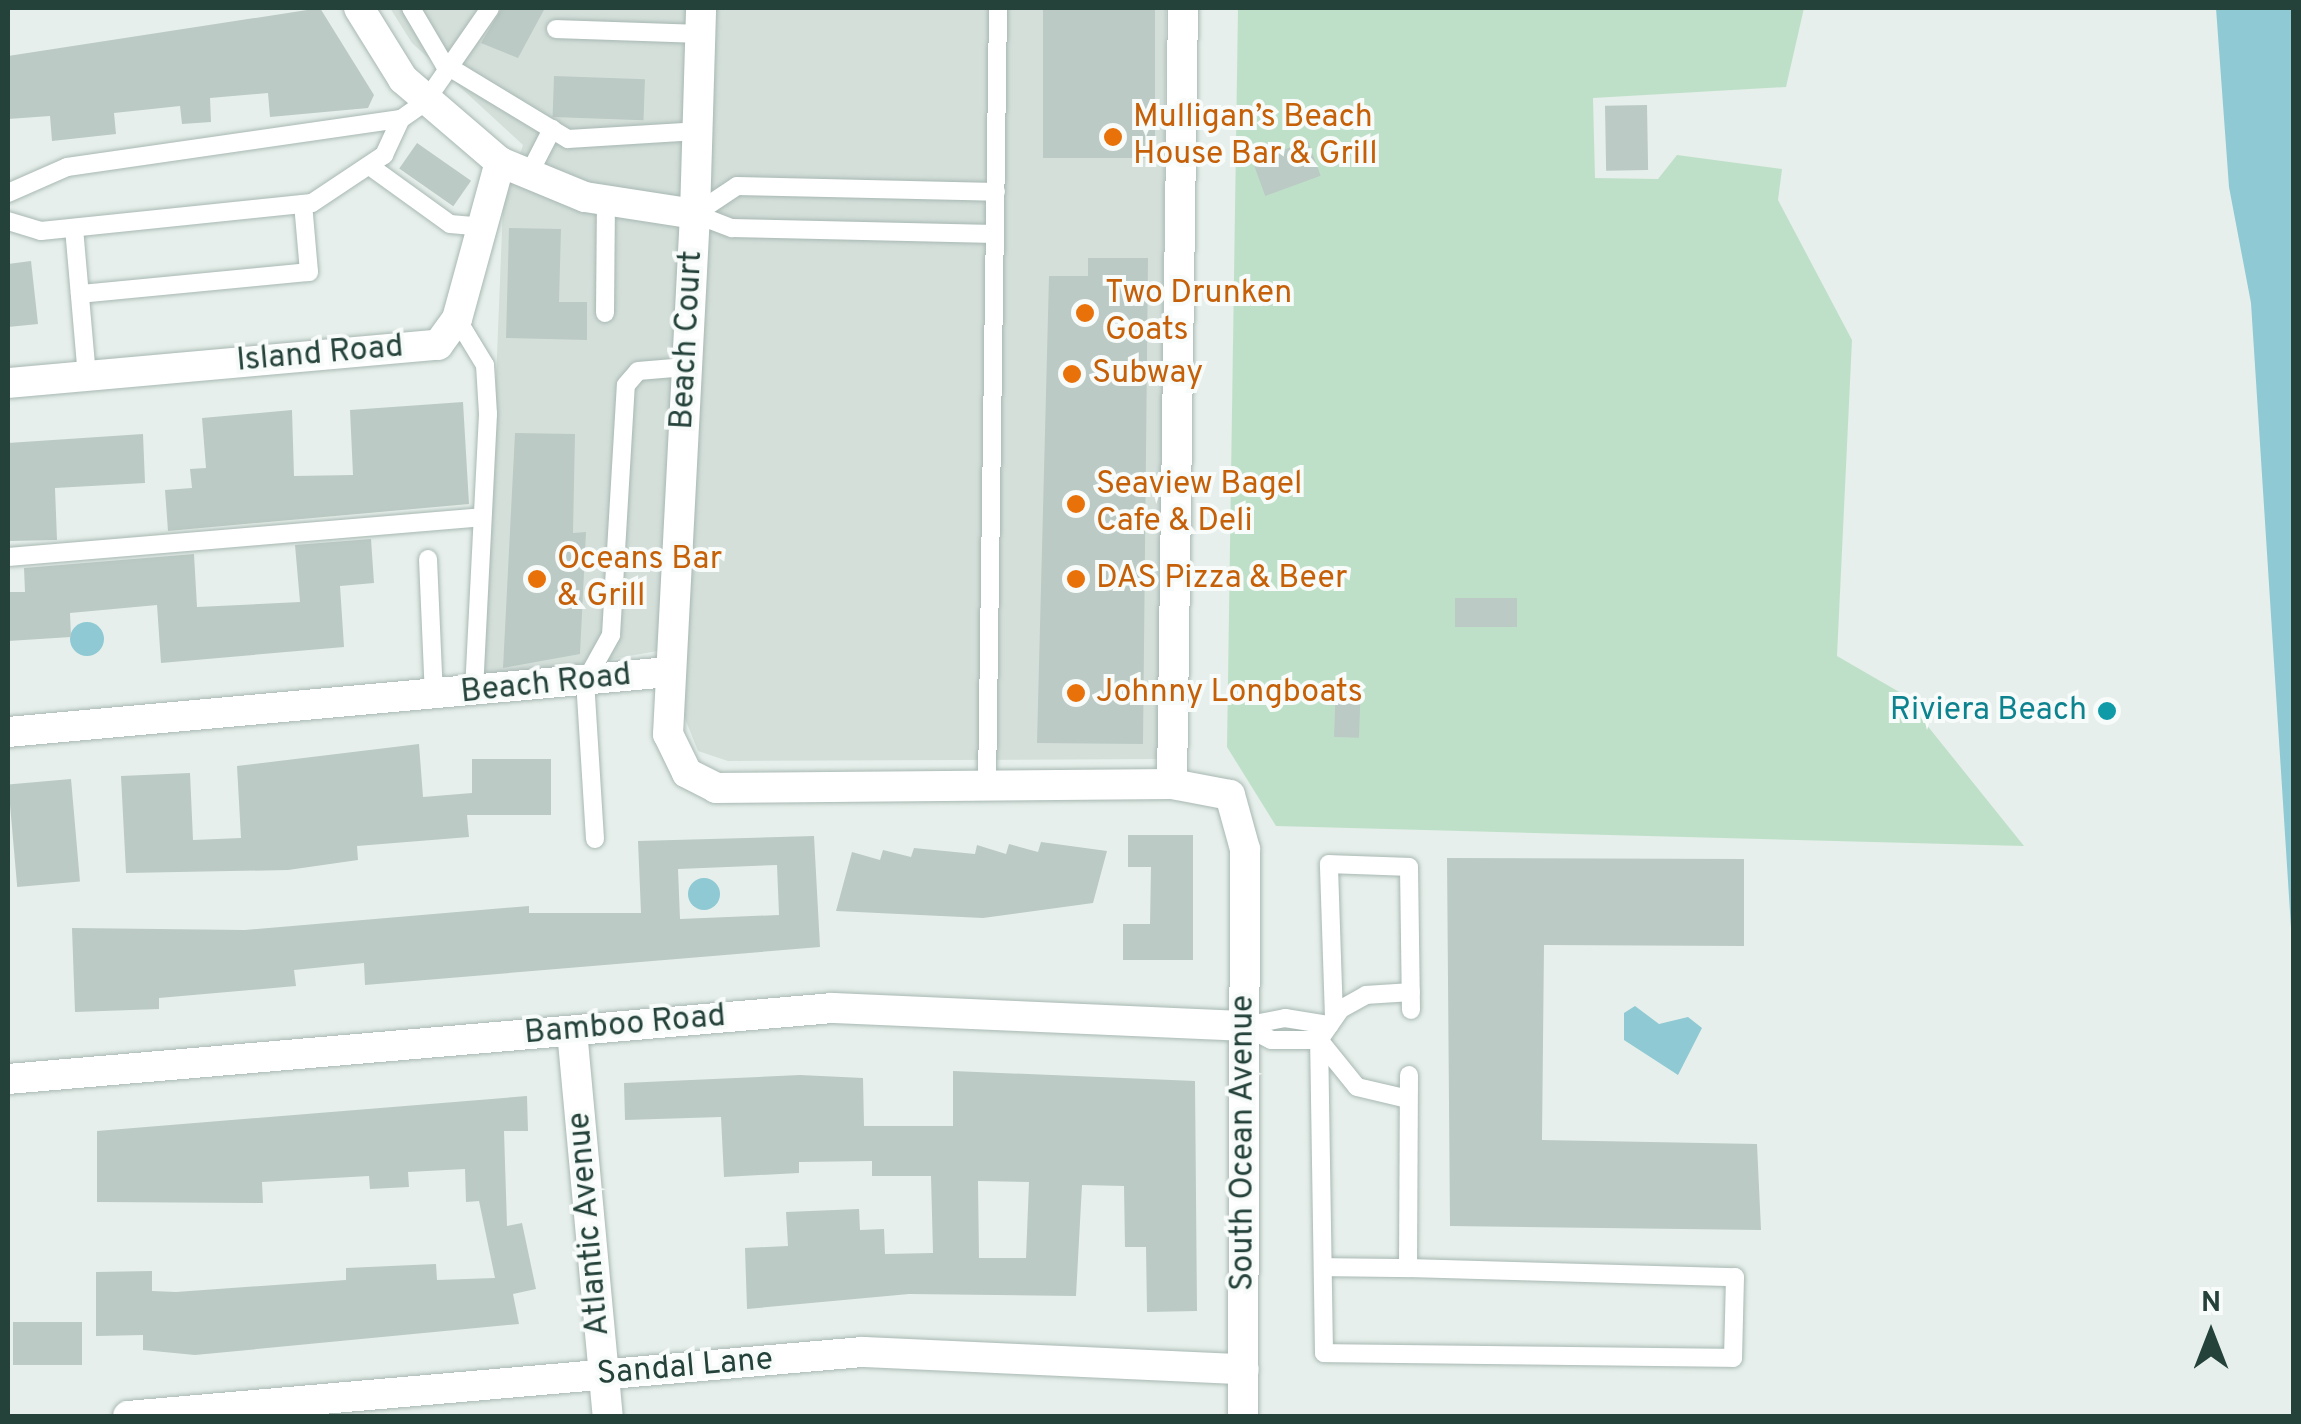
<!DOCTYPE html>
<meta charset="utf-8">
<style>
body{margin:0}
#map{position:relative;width:2301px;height:1424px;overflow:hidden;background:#e6efeb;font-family:Overpass,sans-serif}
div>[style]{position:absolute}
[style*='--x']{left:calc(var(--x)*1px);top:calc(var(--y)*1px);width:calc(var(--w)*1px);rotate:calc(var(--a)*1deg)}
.built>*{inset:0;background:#d4dfda}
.green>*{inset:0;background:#bfe0c8}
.water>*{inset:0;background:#8ec9d4}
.round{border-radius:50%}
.building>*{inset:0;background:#bbcac4;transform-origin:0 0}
.roads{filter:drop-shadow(0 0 2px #a8b8b2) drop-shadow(0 0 2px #a8b8b2)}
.service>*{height:18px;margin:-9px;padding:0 9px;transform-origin:9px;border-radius:9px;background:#fff}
.minor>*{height:30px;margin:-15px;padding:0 15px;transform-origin:15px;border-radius:15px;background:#fff}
.tertiary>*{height:30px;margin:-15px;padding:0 15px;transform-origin:15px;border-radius:15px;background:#fff}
.dots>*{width:28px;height:28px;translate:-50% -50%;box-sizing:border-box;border:5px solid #f7fbf9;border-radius:50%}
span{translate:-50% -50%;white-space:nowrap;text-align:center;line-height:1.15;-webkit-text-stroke:8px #f7fbf9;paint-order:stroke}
.food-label{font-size:32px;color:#c56008}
.left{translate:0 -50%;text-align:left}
.street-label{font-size:32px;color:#24423a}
.culture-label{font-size:32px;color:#0d838f}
.right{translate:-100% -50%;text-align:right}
.frame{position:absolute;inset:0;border:10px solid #24423a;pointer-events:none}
.north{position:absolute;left:2161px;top:1284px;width:100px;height:100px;-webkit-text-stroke:8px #f7fbf9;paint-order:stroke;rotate:0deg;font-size:28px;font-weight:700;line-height:40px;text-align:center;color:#24423a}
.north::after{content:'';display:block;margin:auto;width:35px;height:45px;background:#24423a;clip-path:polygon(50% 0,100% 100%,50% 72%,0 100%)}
</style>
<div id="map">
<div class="built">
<i style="clip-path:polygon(390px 8px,1166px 8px,1159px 759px,728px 761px,698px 751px,684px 716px,685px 646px,484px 682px,503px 205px,523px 145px,412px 43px)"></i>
</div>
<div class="green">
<i style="clip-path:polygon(1238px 8px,1804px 8px,1786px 87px,1593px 98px,1595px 178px,1658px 179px,1677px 155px,1782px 169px,1778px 200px,1852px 340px,1837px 656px,1901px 693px,2024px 846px,1276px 826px,1227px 747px)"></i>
</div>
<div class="water">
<i style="clip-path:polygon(2216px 8px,2293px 8px,2293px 959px,2251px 303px,2229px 187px)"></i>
<i class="round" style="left:70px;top:622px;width:34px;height:34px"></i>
<i class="round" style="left:688px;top:878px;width:32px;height:32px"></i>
<i style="clip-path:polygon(1635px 1006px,1659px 1024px,1688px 1017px,1702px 1028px,1678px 1075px,1624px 1040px,1624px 1013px)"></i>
</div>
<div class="building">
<i style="clip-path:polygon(320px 8px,374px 95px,368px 108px,270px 117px,268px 93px,210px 98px,211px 122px,182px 124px,180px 106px,114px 113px,116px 134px,52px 141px,50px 116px,8px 119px,8px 56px)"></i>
<i style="clip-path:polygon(502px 8px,545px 8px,518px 58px,481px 43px)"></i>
<i style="left:1043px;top:8px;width:112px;height:150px"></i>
<i style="left:554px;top:76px;width:91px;height:41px;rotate:2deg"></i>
<i style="left:1647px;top:105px;width:65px;height:42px;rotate:89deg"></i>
<i style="left:1308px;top:141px;width:37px;height:59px;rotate:70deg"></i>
<i style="left:417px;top:143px;width:66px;height:31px;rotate:35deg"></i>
<i style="clip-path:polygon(509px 228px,561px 229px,559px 302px,587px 302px,587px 340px,506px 338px)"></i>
<i style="clip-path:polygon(1088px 258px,1148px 258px,1143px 744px,1037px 743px,1049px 276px,1088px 276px)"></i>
<i style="clip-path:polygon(31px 261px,38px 324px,8px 327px,8px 264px)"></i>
<i style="clip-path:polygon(463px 402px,469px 504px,168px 531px,165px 490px,192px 488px,190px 469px,206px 468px,202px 418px,292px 410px,294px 476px,353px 475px,350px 410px)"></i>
<i style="clip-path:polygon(515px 433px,575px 434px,573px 533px,586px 532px,580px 654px,503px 668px)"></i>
<i style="clip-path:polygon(143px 434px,145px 483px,55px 488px,57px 540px,8px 541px,8px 443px)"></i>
<i style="clip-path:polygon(371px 539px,374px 583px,340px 586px,344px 647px,161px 663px,157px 605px,70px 613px,71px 637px,8px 641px,8px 592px,25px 592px,24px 568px,194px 554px,197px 607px,300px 602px,295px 545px)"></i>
<i style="left:1455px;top:598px;width:62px;height:29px"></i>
<i style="left:1336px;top:681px;width:25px;height:56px;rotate:2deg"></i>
<i style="clip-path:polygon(419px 744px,423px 797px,472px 793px,472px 759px,551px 759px,551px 815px,467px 815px,469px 837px,357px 846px,358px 860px,288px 870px,126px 873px,121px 776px,190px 773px,193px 840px,241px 838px,237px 766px)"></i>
<i style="left:71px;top:779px;width:103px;height:63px;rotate:85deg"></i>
<i style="clip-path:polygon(1128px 835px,1193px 835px,1193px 960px,1123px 960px,1123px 924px,1150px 924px,1151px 867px,1128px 867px)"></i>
<i style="clip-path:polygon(evenodd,814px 836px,820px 947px,365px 985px,364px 963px,294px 970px,296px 986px,159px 998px,159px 1009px,75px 1012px,72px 928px,245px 930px,529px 906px,529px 913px,641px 913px,638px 841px,814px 836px,777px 865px,779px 915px,680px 919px,678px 869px,777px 865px)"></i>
<i style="clip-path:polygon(1041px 842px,1107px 851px,1093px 903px,983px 918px,836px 911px,852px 852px,880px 860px,883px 850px,911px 857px,914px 848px,975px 854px,977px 845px,1006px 854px,1009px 844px,1038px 852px)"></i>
<i style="clip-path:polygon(1447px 858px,1744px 859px,1744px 946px,1544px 945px,1542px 1140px,1757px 1144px,1761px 1230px,1450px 1226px)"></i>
<i style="clip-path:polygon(evenodd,953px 1071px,1195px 1081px,1197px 1311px,1147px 1312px,1146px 1247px,1125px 1247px,1124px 1186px,1082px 1185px,1076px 1296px,909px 1294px,747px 1309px,745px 1248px,788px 1246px,786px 1212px,859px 1209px,860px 1230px,884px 1229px,885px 1254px,933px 1253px,931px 1176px,872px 1176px,872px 1161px,799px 1162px,799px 1173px,724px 1177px,721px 1117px,625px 1120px,624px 1083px,800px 1075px,863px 1078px,864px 1126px,953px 1126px,953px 1071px,978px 1181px,1029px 1182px,1026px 1258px,979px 1258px,978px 1181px)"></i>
<i style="clip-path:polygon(527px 1096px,528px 1131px,504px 1131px,507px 1226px,522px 1223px,536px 1289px,513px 1294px,519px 1324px,195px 1355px,143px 1350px,143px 1335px,96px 1336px,96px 1272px,152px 1271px,152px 1291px,176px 1292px,346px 1280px,346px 1268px,436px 1264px,437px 1280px,495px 1278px,479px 1201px,466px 1202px,465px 1169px,408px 1172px,409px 1187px,370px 1189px,369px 1176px,262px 1182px,263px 1203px,97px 1202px,97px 1131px)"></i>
<i style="left:13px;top:1322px;width:69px;height:43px"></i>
</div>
<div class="roads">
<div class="service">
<i style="--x:411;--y:8;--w:65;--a:59.5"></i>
<i style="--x:444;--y:64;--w:145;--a:31.2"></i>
<i style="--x:568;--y:139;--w:129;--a:-3.5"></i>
<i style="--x:556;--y:29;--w:144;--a:2"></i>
<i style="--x:371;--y:167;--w:97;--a:35.8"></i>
<i style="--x:450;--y:224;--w:32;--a:5"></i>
<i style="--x:528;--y:176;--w:53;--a:-62.9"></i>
<i style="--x:8;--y:193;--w:64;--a:-23.8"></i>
<i style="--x:67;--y:167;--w:337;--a:-8.2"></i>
<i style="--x:401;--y:119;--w:29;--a:-35"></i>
<i style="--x:425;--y:102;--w:114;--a:-55.3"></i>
<i style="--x:695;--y:214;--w:50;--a:-33.7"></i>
<i style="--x:737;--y:186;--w:259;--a:1.3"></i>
<i style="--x:695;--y:214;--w:40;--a:21"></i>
<i style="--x:732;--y:228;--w:263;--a:1.3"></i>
<i style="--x:8;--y:221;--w:34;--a:17"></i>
<i style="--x:41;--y:231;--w:272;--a:-5.9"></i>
<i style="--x:312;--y:203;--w:87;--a:-33.7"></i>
<i style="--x:384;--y:155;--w:40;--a:-65"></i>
<i style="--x:74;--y:228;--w:149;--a:85"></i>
<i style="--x:80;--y:294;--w:230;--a:-5.5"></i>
<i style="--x:309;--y:272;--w:68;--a:-95"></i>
<i style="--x:605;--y:313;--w:112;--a:-89.5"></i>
<i style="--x:457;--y:319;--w:54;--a:58.7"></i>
<i style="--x:485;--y:365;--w:49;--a:86.5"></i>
<i style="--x:488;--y:414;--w:278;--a:92.9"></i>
<i style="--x:8;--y:557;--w:475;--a:-4.8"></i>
<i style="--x:428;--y:559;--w:137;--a:87.5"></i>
<i style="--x:987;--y:786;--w:778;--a:-89.19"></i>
<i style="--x:595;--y:839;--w:157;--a:-93.6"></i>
<i style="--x:585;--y:682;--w:54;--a:-61"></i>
<i style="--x:611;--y:635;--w:250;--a:-86.6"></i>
<i style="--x:626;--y:385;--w:18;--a:-49"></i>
<i style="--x:638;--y:371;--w:48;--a:-4.8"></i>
<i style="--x:1334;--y:1018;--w:154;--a:-91.9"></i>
<i style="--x:1329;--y:864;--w:80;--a:2.1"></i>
<i style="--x:1409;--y:867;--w:143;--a:89.2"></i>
<i style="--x:1244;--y:1026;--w:30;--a:27"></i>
<i style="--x:1271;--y:1040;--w:48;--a:0"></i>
<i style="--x:1319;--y:1040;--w:60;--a:51"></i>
<i style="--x:1357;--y:1087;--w:52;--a:13.2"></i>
<i style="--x:1244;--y:1026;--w:42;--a:-11"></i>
<i style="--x:1285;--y:1018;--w:45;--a:9"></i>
<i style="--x:1409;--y:1075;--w:193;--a:90.3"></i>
<i style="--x:1408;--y:1268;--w:327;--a:1.6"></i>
<i style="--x:1735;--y:1277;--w:81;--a:91.4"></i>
<i style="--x:1733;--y:1358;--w:409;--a:-179.3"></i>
<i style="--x:1324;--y:1353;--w:313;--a:-90.9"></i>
<i style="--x:1319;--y:1040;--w:38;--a:-55"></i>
<i style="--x:1341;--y:1009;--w:29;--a:-29"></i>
<i style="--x:1366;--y:995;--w:45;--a:-3.8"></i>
<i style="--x:1323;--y:1267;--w:85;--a:0.7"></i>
</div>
<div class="minor">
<i style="--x:695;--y:214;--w:206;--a:-88.3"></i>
<i style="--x:8;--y:383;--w:432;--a:-5.1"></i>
<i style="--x:438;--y:345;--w:32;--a:-54"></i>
<i style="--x:457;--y:319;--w:163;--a:-74.7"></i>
<i style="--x:8;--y:732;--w:664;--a:-5.19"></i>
<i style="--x:572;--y:1031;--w:387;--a:84.7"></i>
<i style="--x:128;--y:1416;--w:738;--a:-4.98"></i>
<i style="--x:863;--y:1352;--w:381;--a:2.6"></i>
</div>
<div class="tertiary">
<i style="--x:359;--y:8;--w:84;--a:58.2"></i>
<i style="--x:403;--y:79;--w:128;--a:40.6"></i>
<i style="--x:500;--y:162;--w:92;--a:22.4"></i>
<i style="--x:585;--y:197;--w:111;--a:8.8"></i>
<i style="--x:695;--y:214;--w:521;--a:92.97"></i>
<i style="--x:668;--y:734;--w:43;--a:64"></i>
<i style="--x:687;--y:773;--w:33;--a:27"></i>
<i style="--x:716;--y:788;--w:456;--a:-0.5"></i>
<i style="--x:1172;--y:784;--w:59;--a:10.7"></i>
<i style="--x:1230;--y:795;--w:56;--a:74.5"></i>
<i style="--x:1245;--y:849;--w:567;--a:90.2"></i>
<i style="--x:1172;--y:784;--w:776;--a:-89.19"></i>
<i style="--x:8;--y:1079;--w:827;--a:-4.92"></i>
<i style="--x:832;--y:1008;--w:412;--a:2.5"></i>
</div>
</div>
<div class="dots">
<i style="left:1113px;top:137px;background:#e8710a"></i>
<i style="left:1085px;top:313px;background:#e8710a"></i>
<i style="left:1072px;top:374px;background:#e8710a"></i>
<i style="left:1076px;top:504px;background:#e8710a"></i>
<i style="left:537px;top:579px;background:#e8710a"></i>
<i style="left:1076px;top:579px;background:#e8710a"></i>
<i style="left:1076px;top:693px;background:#e8710a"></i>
<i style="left:2107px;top:711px;background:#0f9aa8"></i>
</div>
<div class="food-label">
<span class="left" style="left:1133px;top:137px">Mulligan’s Beach<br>House Bar &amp; Grill</span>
<span class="left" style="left:1105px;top:313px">Two Drunken<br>Goats</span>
<span class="left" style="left:1092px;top:374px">Subway</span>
<span class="left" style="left:1096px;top:504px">Seaview Bagel<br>Cafe &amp; Deli</span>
<span class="left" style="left:557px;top:579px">Oceans Bar<br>&amp; Grill</span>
<span class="left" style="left:1096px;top:579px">DAS Pizza &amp; Beer</span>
<span class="left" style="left:1096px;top:693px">Johnny Longboats</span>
</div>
<div class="street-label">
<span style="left:688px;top:340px;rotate:-87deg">Beach Court</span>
<span style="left:320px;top:355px;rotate:-5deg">Island Road</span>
<span style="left:546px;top:685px;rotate:-6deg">Beach Road</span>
<span style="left:625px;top:1026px;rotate:-5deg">Bamboo Road</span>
<span style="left:1244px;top:1143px;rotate:-90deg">South Ocean Avenue</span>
<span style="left:590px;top:1224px;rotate:-95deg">Atlantic Avenue</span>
<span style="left:685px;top:1368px;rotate:-5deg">Sandal Lane</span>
</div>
<div class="culture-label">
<span class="right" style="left:2087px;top:711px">Riviera Beach</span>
</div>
<div class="frame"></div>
<div class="north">N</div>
</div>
